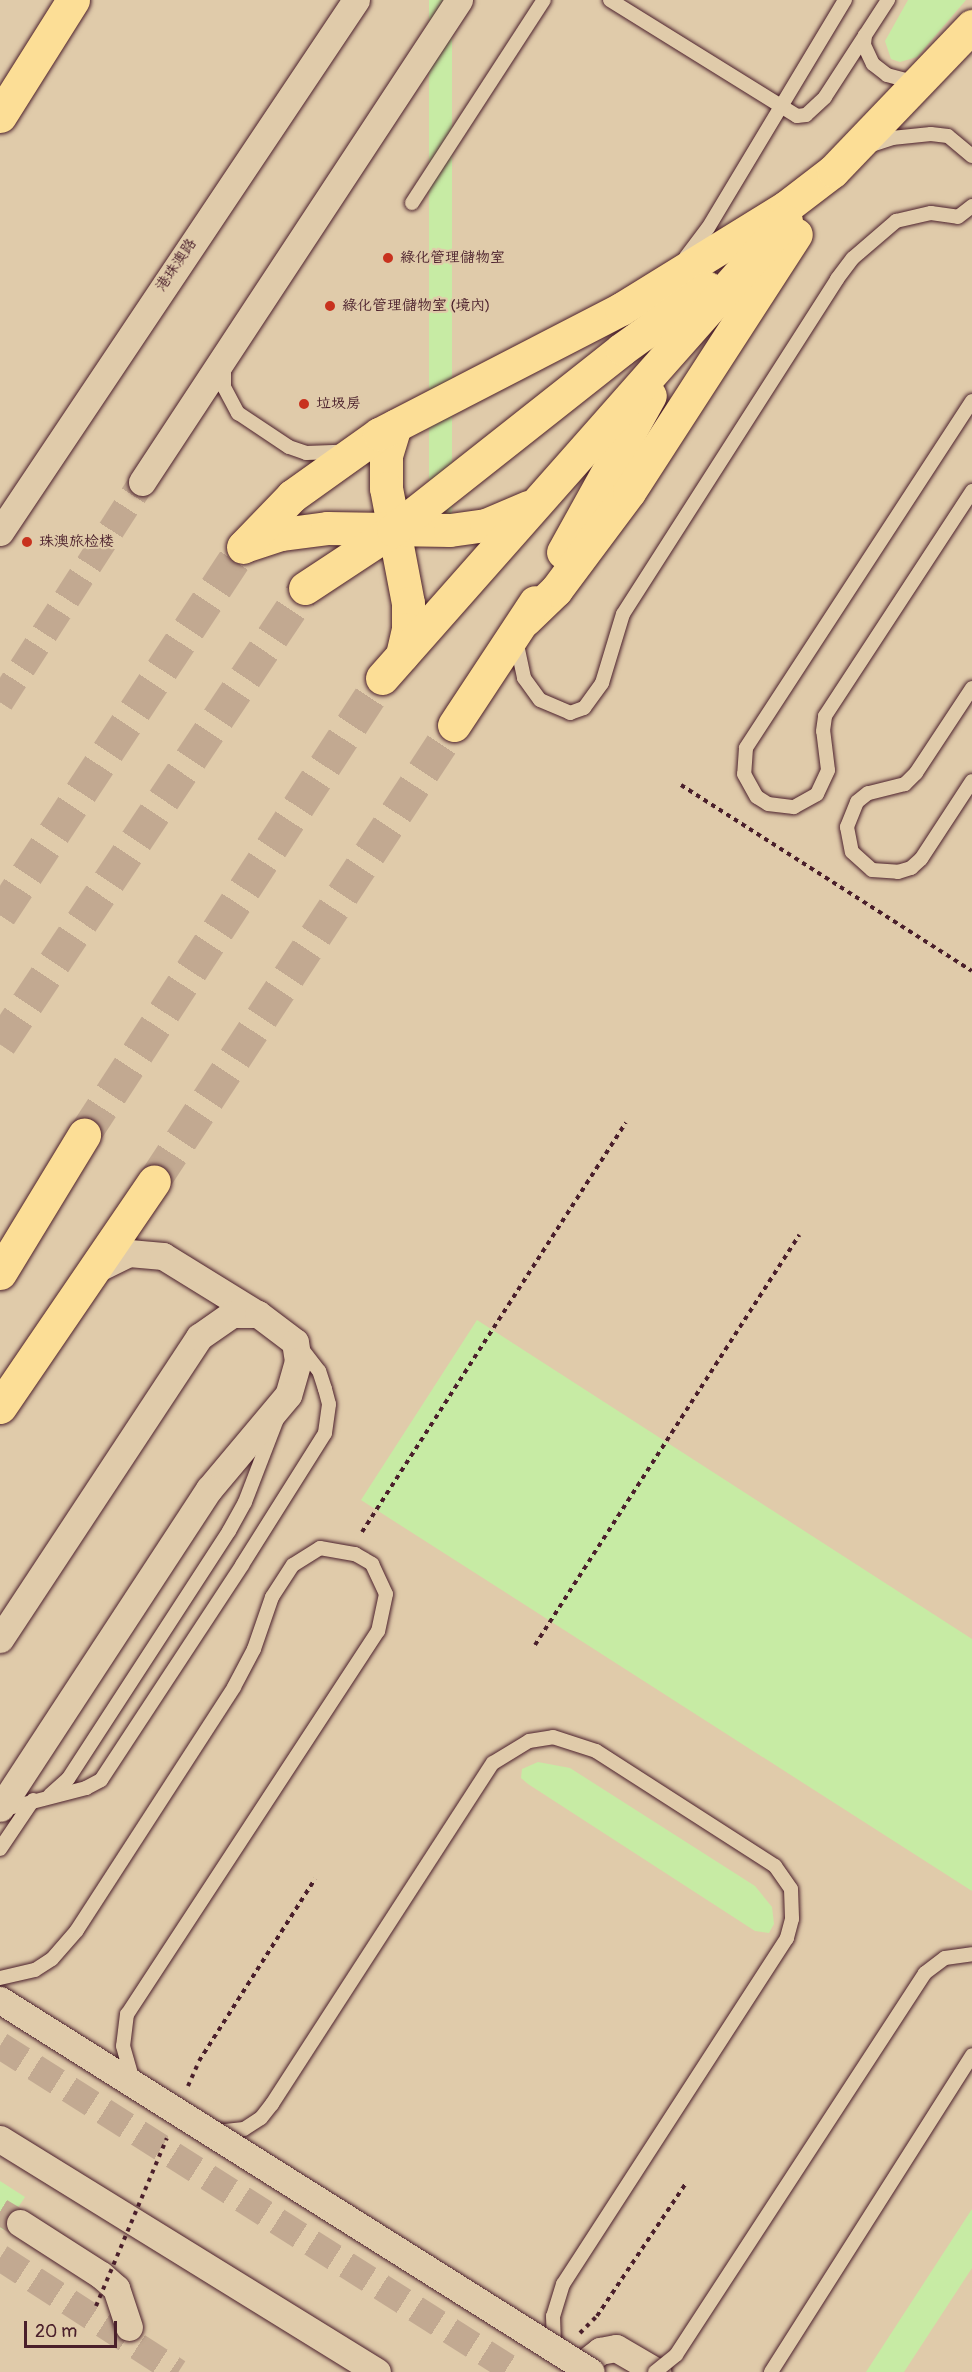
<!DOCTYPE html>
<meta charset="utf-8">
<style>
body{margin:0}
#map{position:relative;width:972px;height:2372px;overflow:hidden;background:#e0cbaa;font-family:Pangolin,"LXGW WenKai TC",sans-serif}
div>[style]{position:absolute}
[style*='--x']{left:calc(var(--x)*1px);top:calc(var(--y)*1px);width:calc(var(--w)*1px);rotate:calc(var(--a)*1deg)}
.green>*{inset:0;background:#c7eba4;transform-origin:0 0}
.street-tunnel>*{height:27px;margin-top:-13.5px;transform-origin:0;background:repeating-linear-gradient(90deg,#c2a991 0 27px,transparent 0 41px)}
.primary-tunnel>*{height:33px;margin-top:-16.5px;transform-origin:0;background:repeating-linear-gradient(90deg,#c2a991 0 33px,transparent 0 49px)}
.path>*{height:4px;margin-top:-2px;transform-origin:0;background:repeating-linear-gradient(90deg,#4a1f2b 0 4.5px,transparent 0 9px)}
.roads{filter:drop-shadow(0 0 2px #4a1f2b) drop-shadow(0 0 2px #4a1f2b)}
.lane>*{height:14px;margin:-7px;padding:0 7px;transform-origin:7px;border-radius:7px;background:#e0cbaa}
.street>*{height:27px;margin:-13.5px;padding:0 13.5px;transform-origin:13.5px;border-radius:13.5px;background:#e0cbaa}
.primary>*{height:33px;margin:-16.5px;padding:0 16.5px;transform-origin:16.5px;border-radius:16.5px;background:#fcde96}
.highway>*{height:33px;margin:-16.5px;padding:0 16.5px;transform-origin:16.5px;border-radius:16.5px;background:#fcde96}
.path-bridge>*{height:4px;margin-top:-2px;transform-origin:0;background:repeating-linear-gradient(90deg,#4a1f2b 0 4.5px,transparent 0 9px)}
.bridges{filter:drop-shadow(0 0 2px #4a1f2b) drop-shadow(0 0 2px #4a1f2b)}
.lane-bridge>*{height:14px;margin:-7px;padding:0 7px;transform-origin:7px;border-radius:7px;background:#e0cbaa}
.street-bridge>*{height:27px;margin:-13.5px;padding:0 13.5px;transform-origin:13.5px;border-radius:13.5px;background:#e0cbaa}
.dots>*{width:16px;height:16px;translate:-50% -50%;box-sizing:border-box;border:3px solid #e0cbaa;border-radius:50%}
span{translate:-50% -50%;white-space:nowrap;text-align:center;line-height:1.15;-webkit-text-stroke:4.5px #e0cbaa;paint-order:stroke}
.poi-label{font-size:15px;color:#4a1f2b}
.left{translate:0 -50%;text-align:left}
.street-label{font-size:15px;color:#4a1f2b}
.scale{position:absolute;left:24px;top:2321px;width:93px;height:27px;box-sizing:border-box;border:3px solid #4a1f2b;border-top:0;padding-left:8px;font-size:18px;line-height:21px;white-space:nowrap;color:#4a1f2b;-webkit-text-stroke:4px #e0cbaa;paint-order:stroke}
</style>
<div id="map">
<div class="green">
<i style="left:429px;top:0;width:23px;height:540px"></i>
<i style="clip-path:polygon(908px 0,966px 0,917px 57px,900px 62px,891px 59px,885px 41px)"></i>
<i style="clip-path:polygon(477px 1320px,972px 1639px,972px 1891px,361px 1500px)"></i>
<i style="clip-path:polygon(538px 1762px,570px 1768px,755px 1886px,772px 1907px,774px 1924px,769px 1933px,755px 1931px,528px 1784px,521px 1778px,522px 1769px)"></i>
<i style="clip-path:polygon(0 2181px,25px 2197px,3px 2230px,0 2228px)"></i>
<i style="clip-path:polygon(972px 2209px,972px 2268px,904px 2372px,866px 2372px)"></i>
</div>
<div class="street-tunnel">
<i style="--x:0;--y:702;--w:262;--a:-57.2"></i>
<i style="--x:0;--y:2045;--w:611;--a:32.36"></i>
<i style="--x:0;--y:2211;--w:23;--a:31"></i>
<i style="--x:0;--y:2257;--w:212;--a:32.9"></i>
</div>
<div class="primary-tunnel">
<i style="--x:0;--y:915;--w:441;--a:-56.6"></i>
<i style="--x:0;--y:1044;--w:549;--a:-56.22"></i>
<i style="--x:84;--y:1135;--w:546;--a:-56.89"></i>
<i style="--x:154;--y:1181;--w:546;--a:-56.66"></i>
</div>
<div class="path">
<i style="--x:681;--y:785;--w:345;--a:32.6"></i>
<i style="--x:362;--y:1532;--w:487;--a:-57.2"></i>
<i style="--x:535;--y:1645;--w:488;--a:-57.2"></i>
<i style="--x:199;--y:2061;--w:216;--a:-57.5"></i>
<i style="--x:597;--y:2316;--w:160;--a:-56.2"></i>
</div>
<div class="roads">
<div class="lane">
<i style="--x:610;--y:0;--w:220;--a:31.8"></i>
<i style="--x:797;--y:116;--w:9;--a:-6"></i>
<i style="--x:806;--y:115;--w:26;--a:-43"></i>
<i style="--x:825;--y:97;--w:116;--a:-57"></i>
<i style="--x:865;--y:35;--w:10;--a:96"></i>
<i style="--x:864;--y:45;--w:21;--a:65"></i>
<i style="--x:873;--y:64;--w:18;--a:38"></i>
<i style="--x:887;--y:75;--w:27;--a:15"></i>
<i style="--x:868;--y:146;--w:25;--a:-18"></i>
<i style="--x:892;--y:138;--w:39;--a:-6"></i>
<i style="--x:931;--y:134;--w:17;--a:7"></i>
<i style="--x:948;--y:136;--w:31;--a:40"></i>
<i style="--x:412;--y:203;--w:242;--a:-57"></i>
<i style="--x:686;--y:257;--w:36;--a:-53"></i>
<i style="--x:708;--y:228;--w:266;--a:-59"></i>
<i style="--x:224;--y:364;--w:23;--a:90"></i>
<i style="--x:224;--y:387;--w:30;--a:62"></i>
<i style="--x:238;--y:413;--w:61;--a:33.7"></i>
<i style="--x:289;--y:447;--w:18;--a:19"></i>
<i style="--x:306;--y:453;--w:34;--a:-2"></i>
<i style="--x:972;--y:401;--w:414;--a:123.1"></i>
<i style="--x:746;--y:748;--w:26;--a:94"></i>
<i style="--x:744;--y:774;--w:26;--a:61"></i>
<i style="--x:757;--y:797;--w:13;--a:32"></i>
<i style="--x:768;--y:804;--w:26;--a:7"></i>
<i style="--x:794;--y:807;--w:26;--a:-29"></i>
<i style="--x:817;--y:794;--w:26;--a:-65"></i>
<i style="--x:828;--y:770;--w:39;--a:-97"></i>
<i style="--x:823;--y:731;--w:15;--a:-82"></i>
<i style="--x:825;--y:716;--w:269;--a:-56.8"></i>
<i style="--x:516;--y:640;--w:39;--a:78"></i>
<i style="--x:524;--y:678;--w:27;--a:54"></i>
<i style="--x:540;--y:700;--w:33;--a:23"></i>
<i style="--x:570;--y:713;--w:15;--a:-20"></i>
<i style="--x:584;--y:708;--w:31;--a:-54"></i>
<i style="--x:602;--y:683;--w:72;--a:-73.1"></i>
<i style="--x:623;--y:614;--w:398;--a:-57.4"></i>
<i style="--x:837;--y:279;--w:26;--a:-53"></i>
<i style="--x:853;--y:258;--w:57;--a:-40.7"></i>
<i style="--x:896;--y:221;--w:36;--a:-13"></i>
<i style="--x:931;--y:213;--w:27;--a:8"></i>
<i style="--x:958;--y:217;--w:18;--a:-38"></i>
<i style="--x:972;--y:688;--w:102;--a:123.4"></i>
<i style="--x:916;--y:773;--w:16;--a:135"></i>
<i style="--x:905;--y:784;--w:38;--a:166"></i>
<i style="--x:868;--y:793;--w:14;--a:141"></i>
<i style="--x:857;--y:802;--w:27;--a:112"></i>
<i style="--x:847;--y:827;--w:25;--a:79"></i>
<i style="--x:852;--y:852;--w:27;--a:42"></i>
<i style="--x:872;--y:870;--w:26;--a:4"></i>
<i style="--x:898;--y:872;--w:14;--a:-17"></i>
<i style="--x:911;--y:868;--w:13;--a:-42"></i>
<i style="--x:921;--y:859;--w:93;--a:-56.8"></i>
<i style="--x:50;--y:1795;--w:24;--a:-42"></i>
<i style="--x:68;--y:1779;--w:296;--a:-57"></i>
<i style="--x:229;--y:1531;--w:33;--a:-61"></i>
<i style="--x:245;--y:1502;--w:89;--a:-68.9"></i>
<i style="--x:5;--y:1809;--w:84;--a:-14.5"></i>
<i style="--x:86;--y:1788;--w:17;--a:-28"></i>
<i style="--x:101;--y:1780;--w:257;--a:-56.7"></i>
<i style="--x:242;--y:1565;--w:156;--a:-57.8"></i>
<i style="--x:325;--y:1433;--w:29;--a:-82"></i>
<i style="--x:329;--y:1404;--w:16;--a:-105"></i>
<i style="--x:325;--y:1389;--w:19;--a:-108"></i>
<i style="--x:319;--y:1371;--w:29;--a:-128"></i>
<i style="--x:0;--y:1849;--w:59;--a:-56"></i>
<i style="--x:216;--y:2132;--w:28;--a:-6"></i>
<i style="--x:244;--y:2129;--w:20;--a:-33"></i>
<i style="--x:261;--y:2118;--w:18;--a:-52"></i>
<i style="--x:272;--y:2104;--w:406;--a:-57.1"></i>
<i style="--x:493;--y:1763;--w:42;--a:-31.4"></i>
<i style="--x:529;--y:1741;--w:24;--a:-9"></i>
<i style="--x:553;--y:1737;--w:45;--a:18"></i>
<i style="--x:596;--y:1751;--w:213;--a:32.7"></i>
<i style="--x:775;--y:1866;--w:28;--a:55"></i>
<i style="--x:791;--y:1889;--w:30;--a:88"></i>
<i style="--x:792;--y:1919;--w:20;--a:105"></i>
<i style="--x:787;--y:1938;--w:412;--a:122.9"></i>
<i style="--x:563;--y:2284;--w:34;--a:107"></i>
<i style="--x:553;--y:2316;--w:31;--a:88"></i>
</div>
<div class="street">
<i style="--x:142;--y:482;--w:577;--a:-56.67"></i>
<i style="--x:0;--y:532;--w:640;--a:-56.21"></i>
<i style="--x:94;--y:1270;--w:39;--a:-26"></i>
<i style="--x:129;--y:1253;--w:34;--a:5"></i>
<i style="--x:163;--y:1256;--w:110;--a:31.7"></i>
<i style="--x:0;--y:1639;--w:362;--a:-56.6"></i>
<i style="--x:199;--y:1337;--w:40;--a:-34.9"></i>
<i style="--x:232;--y:1314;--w:26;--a:0"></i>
<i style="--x:258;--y:1314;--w:46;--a:37.1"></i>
<i style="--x:295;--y:1342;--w:19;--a:81"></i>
<i style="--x:298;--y:1361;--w:35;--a:106"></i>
<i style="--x:288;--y:1395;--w:123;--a:130"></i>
<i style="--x:209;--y:1489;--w:381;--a:123.2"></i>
<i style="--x:0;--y:2139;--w:443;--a:31.7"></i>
<i style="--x:20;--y:2223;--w:96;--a:32.7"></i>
<i style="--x:101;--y:2275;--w:20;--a:41"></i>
<i style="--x:116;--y:2288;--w:41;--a:71.6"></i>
<i style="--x:580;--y:2372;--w:7;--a:-74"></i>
<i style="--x:582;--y:2365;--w:23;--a:-38"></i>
<i style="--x:600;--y:2351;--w:16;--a:-11"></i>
<i style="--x:616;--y:2348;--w:48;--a:30.3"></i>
</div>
<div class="primary">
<i style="--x:395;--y:426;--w:30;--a:107"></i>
<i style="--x:386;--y:455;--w:33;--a:90"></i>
<i style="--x:386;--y:488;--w:117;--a:79.2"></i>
<i style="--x:408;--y:603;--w:26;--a:90"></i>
<i style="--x:408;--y:629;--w:27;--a:103"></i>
<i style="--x:244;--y:546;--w:40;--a:-18"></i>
<i style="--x:282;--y:534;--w:45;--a:-7.6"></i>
<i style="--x:327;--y:528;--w:123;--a:0.9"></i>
<i style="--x:450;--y:530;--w:36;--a:-8"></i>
<i style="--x:486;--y:525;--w:46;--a:-23.2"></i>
<i style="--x:243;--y:547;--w:71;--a:-46.1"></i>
<i style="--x:292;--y:496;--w:107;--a:-35.5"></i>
<i style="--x:379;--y:434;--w:272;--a:-27.3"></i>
<i style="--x:621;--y:309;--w:194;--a:-31.7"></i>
<i style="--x:786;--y:207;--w:59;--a:-37.5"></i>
<i style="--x:833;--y:171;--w:201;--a:-46.2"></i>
<i style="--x:563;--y:552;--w:179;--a:-61"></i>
<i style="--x:305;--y:588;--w:105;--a:-33.4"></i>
<i style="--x:393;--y:530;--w:292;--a:-38.3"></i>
<i style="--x:622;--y:349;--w:105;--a:-35.7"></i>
<i style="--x:525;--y:620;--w:43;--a:-44.1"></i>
<i style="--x:556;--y:590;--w:122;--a:-53.3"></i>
<i style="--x:629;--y:492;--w:307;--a:-57.1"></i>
<i style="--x:382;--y:678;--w:610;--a:-48.52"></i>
<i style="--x:454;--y:725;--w:147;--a:-56.6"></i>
<i style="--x:0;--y:1273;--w:162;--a:-58.7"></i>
<i style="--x:0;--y:1407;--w:273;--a:-55.7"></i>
</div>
<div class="highway">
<i style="--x:0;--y:116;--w:137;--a:-57.8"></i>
</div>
</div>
<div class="path-bridge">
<i style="--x:188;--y:2086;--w:27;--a:-66"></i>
<i style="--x:96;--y:2306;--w:182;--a:-67.1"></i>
<i style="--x:580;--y:2333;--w:24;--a:-45"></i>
</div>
<div class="bridges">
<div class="lane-bridge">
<i style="--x:0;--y:1978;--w:36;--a:-13"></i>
<i style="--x:35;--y:1970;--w:20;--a:-33"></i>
<i style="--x:52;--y:1959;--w:38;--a:-49"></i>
<i style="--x:77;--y:1930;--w:289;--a:-57.1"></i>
<i style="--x:234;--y:1687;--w:43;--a:-62.2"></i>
<i style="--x:254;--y:1649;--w:55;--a:-70.9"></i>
<i style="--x:272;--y:1597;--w:38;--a:-57"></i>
<i style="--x:293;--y:1565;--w:32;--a:-32"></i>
<i style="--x:320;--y:1548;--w:36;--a:10"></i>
<i style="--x:355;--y:1554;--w:20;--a:30"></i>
<i style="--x:372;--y:1564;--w:33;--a:65"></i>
<i style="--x:386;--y:1594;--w:38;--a:102"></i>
<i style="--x:378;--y:1631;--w:458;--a:123.2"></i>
<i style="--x:127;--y:2014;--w:32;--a:97"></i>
<i style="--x:123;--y:2046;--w:33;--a:74"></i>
<i style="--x:655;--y:2372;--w:27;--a:-39"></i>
<i style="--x:676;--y:2355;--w:456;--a:-56.9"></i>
<i style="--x:925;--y:1973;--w:25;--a:-37"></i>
<i style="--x:945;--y:1958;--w:27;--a:-8"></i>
<i style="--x:771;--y:2372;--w:375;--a:-57.6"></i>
</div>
<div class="street-bridge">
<i style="--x:0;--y:2000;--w:698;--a:32.19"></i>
</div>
</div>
<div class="dots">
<i style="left:388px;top:258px;background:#c8321e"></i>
<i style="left:330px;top:306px;background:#c8321e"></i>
<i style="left:304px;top:404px;background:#c8321e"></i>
<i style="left:27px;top:542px;background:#c8321e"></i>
</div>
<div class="poi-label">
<span class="left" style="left:400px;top:258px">綠化管理儲物室</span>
<span class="left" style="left:342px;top:306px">綠化管理儲物室 (境內)</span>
<span class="left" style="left:316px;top:404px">垃圾房</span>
<span class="left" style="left:39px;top:542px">珠澳旅检楼</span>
</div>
<div class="street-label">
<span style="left:176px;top:265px;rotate:-56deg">港珠澳路</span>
</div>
<div class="scale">20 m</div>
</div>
